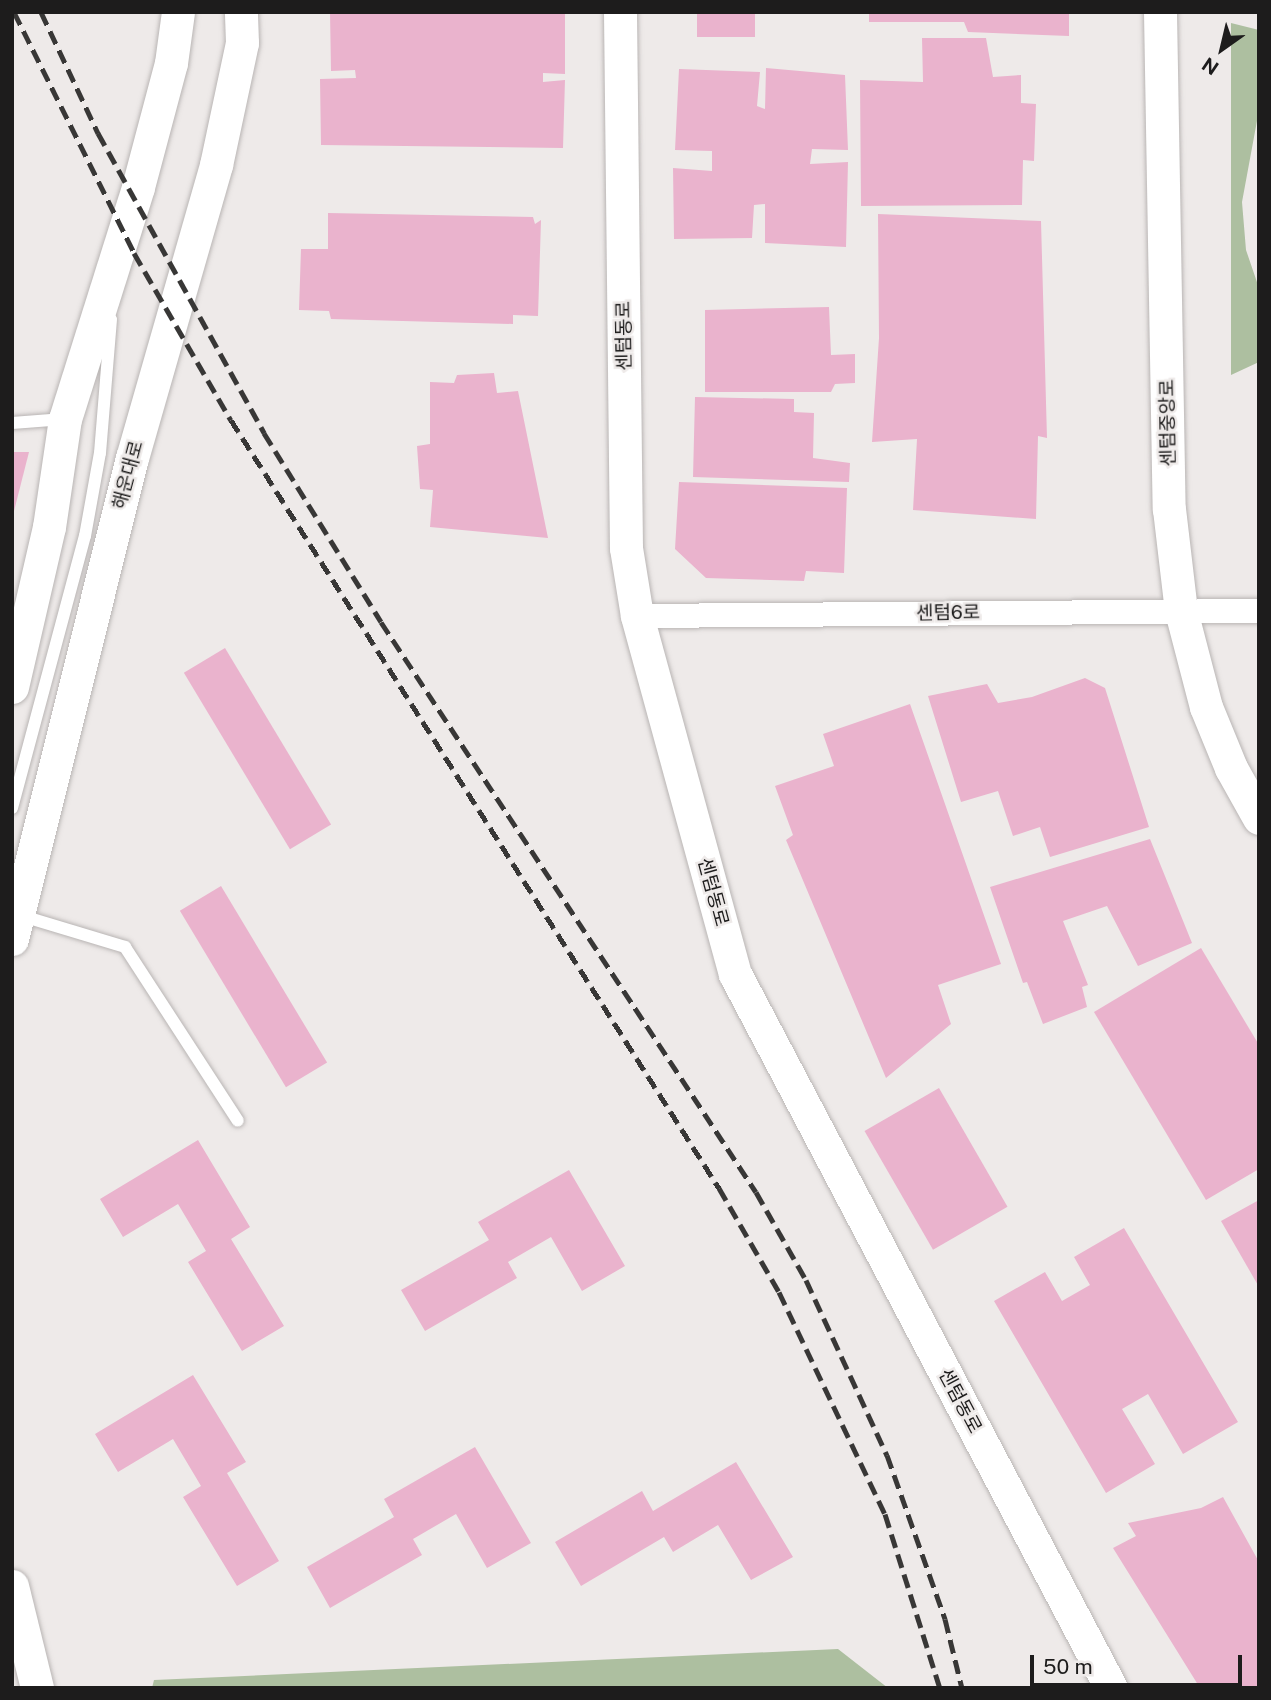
<!DOCTYPE html>
<meta charset="utf-8">
<style>
body{margin:0}
#map{position:relative;width:1271px;height:1700px;overflow:hidden;background:#eeeae9;font-family:"Public Sans","Noto Sans KR",sans-serif}
div>[style]{position:absolute}
[style*='--x']{left:calc(var(--x)*1px);top:calc(var(--y)*1px);width:calc(var(--w)*1px);rotate:calc(var(--a)*1deg)}
.green>*{inset:0;background:#adbfa0}
.building>*{inset:0;background:#eab3cd;transform-origin:0 0}
.roads{filter:drop-shadow(0 0 2px #b9b5b4) drop-shadow(0 0 2px #b9b5b4)}
.lane>*{height:12px;margin:-6px;padding:0 6px;transform-origin:6px;border-radius:6px;background:#fff}
.street>*{height:24px;margin:-12px;padding:0 12px;transform-origin:12px;border-radius:12px;background:#fff}
.secondary>*{height:33px;margin:-16.5px;padding:0 16.5px;transform-origin:16.5px;border-radius:16.5px;background:#fff}
.rail>*{height:5px;margin-top:-2.5px;transform-origin:0;background:repeating-linear-gradient(90deg,#383736 0 14px,transparent 0 21px)}
span{translate:-50% -50%;white-space:nowrap;text-align:center;line-height:1.15;-webkit-text-stroke:5px #eeeae9;paint-order:stroke}
.street-label{font-size:19px;color:#1d1c1c}
.frame{position:absolute;inset:0;border:14px solid #1d1c1c;pointer-events:none}
.north{position:absolute;left:1187px;top:14px;width:70px;height:70px;-webkit-text-stroke:5px #eeeae9;paint-order:stroke;rotate:214deg;font-size:19px;font-weight:700;line-height:28px;text-align:center;color:#1d1c1c}
.north::after{content:'';display:block;margin:auto;width:24px;height:32px;background:#1d1c1c;clip-path:polygon(50% 0,100% 100%,50% 72%,0 100%)}
.scale{position:absolute;left:1030px;top:1655px;width:212px;height:32px;box-sizing:border-box;border:4px solid #1d1c1c;border-top:0;padding-left:9px;font-size:21px;line-height:24px;white-space:nowrap;color:#1d1c1c;-webkit-text-stroke:5px #eeeae9;paint-order:stroke}
</style>
<div id="map">
<div class="green">
<i style="clip-path:polygon(1231px 23px,1259px 30px,1259px 110px,1242px 202px,1246px 250px,1259px 288px,1259px 362px,1231px 375px)"></i>
<i style="clip-path:polygon(838px 1649px,888px 1688px,152px 1688px,154px 1680px)"></i>
</div>
<div class="building">
<i style="clip-path:polygon(330px 12px,565px 12px,565px 74px,543px 73px,543px 82px,565px 80px,563px 148px,321px 145px,320px 79px,356px 78px,355px 70px,331px 71px)"></i>
<i style="left:697px;top:12px;width:58px;height:25px"></i>
<i style="clip-path:polygon(869px 12px,1069px 12px,1069px 36px,968px 32px,964px 22px,869px 22px)"></i>
<i style="clip-path:polygon(922px 38px,986px 38px,993px 77px,1021px 75px,1021px 103px,1036px 104px,1034px 161px,1023px 160px,1022px 205px,861px 206px,860px 80px,923px 82px)"></i>
<i style="clip-path:polygon(766px 68px,845px 75px,848px 150px,812px 149px,810px 164px,848px 162px,846px 247px,765px 243px,765px 204px,754px 205px,752px 238px,674px 239px,673px 168px,712px 171px,712px 151px,675px 150px,679px 69px,760px 72px,757px 106px,765px 109px)"></i>
<i style="clip-path:polygon(328px 213px,533px 217px,535px 224px,541px 220px,538px 316px,513px 315px,513px 324px,331px 319px,329px 311px,299px 310px,301px 249px,328px 249px)"></i>
<i style="clip-path:polygon(878px 214px,1041px 221px,1047px 438px,1038px 436px,1036px 519px,913px 510px,917px 439px,872px 442px,879px 338px)"></i>
<i style="clip-path:polygon(829px 307px,831px 355px,855px 354px,855px 383px,835px 384px,831px 392px,705px 392px,705px 310px)"></i>
<i style="clip-path:polygon(494px 373px,497px 393px,518px 391px,548px 538px,430px 527px,433px 490px,420px 489px,417px 446px,430px 444px,430px 382px,454px 383px,457px 375px)"></i>
<i style="clip-path:polygon(695px 397px,794px 399px,794px 412px,814px 413px,813px 458px,850px 463px,849px 482px,693px 477px)"></i>
<i style="clip-path:polygon(12px 452px,29px 452px,13px 515px,12px 515px)"></i>
<i style="clip-path:polygon(679px 482px,847px 488px,844px 573px,806px 571px,804px 581px,706px 578px,675px 549px)"></i>
<i style="left:225px;top:648px;width:206px;height:48px;rotate:59deg"></i>
<i style="clip-path:polygon(1085px 678px,1105px 688px,1149px 827px,1050px 857px,1040px 827px,1013px 836px,998px 791px,961px 802px,928px 696px,987px 684px,998px 703px,1032px 697px)"></i>
<i style="clip-path:polygon(910px 704px,1001px 964px,938px 985px,951px 1024px,886px 1078px,786px 840px,793px 835px,775px 786px,834px 766px,823px 734px)"></i>
<i style="clip-path:polygon(1150px 839px,1192px 943px,1138px 966px,1107px 906px,1063px 921px,1088px 985px,1082px 987px,1087px 1007px,1043px 1024px,1027px 982px,1023px 983px,990px 887px)"></i>
<i style="left:221px;top:886px;width:206px;height:48px;rotate:59deg"></i>
<i style="clip-path:polygon(1201px 948px,1259px 1045px,1259px 1169px,1206px 1200px,1094px 1012px)"></i>
<i style="left:939px;top:1088px;width:137px;height:86px;rotate:60deg"></i>
<i style="clip-path:polygon(198px 1140px,250px 1227px,231px 1239px,284px 1326px,242px 1351px,188px 1262px,206px 1251px,178px 1204px,123px 1237px,100px 1199px)"></i>
<i style="clip-path:polygon(569px 1170px,625px 1266px,582px 1291px,551px 1237px,508px 1262px,517px 1278px,425px 1331px,401px 1290px,489px 1240px,478px 1222px)"></i>
<i style="clip-path:polygon(1259px 1200px,1259px 1287px,1221px 1221px)"></i>
<i style="clip-path:polygon(1124px 1228px,1238px 1422px,1183px 1454px,1148px 1394px,1122px 1409px,1155px 1464px,1106px 1493px,994px 1301px,1045px 1272px,1062px 1301px,1090px 1285px,1074px 1257px)"></i>
<i style="clip-path:polygon(193px 1375px,246px 1462px,227px 1473px,279px 1561px,237px 1586px,183px 1497px,201px 1486px,173px 1439px,118px 1472px,95px 1434px)"></i>
<i style="clip-path:polygon(475px 1447px,531px 1543px,487px 1568px,456px 1514px,413px 1539px,422px 1555px,330px 1608px,307px 1567px,394px 1517px,384px 1499px)"></i>
<i style="clip-path:polygon(736px 1462px,793px 1557px,751px 1580px,718px 1525px,673px 1552px,664px 1537px,581px 1586px,555px 1542px,642px 1491px,653px 1511px)"></i>
<i style="clip-path:polygon(1223px 1497px,1259px 1562px,1259px 1688px,1200px 1688px,1113px 1548px,1136px 1536px,1128px 1523px,1201px 1508px)"></i>
</div>
<div class="roads">
<div class="lane">
<i style="--x:12;--y:423;--w:52;--a:-4.4"></i>
<i style="--x:12;--y:808;--w:282;--a:-75"></i>
<i style="--x:85;--y:536;--w:84;--a:-79.8"></i>
<i style="--x:100;--y:453;--w:134;--a:-85.3"></i>
<i style="--x:19;--y:915;--w:111;--a:16.8"></i>
<i style="--x:125;--y:947;--w:207;--a:57"></i>
</div>
<div class="street">
<i style="--x:637;--y:616;--w:622;--a:-0.46"></i>
</div>
<div class="secondary">
<i style="--x:620;--y:12;--w:536;--a:89.36"></i>
<i style="--x:626;--y:548;--w:69;--a:80.8"></i>
<i style="--x:637;--y:616;--w:371;--a:74.7"></i>
<i style="--x:735;--y:974;--w:807;--a:62.23"></i>
<i style="--x:1160;--y:12;--w:497;--a:89"></i>
<i style="--x:1169;--y:509;--w:103;--a:83.3"></i>
<i style="--x:1181;--y:611;--w:99;--a:75.4"></i>
<i style="--x:1206;--y:707;--w:66;--a:67.7"></i>
<i style="--x:1231;--y:768;--w:57;--a:60.8"></i>
<i style="--x:12;--y:687;--w:164;--a:-77"></i>
<i style="--x:49;--y:527;--w:109;--a:-81.6"></i>
<i style="--x:65;--y:419;--w:243;--a:-72.5"></i>
<i style="--x:138;--y:187;--w:128;--a:-75.1"></i>
<i style="--x:171;--y:63;--w:51;--a:-82.2"></i>
<i style="--x:12;--y:939;--w:496;--a:-76"></i>
<i style="--x:132;--y:458;--w:305;--a:-74"></i>
<i style="--x:216;--y:165;--w:125;--a:-78"></i>
<i style="--x:242;--y:43;--w:31;--a:-92"></i>
<i style="--x:12;--y:1586;--w:105;--a:76.2"></i>
</div>
</div>
<div class="rail">
<i style="--x:14;--y:12;--w:269;--a:63.5"></i>
<i style="--x:134;--y:253;--w:193;--a:59.9"></i>
<i style="--x:231;--y:420;--w:910;--a:57.57"></i>
<i style="--x:719;--y:1188;--w:120;--a:60"></i>
<i style="--x:779;--y:1292;--w:246;--a:64.5"></i>
<i style="--x:885;--y:1514;--w:182;--a:72.5"></i>
<i style="--x:41;--y:12;--w:134;--a:64.8"></i>
<i style="--x:98;--y:133;--w:343;--a:61"></i>
<i style="--x:264;--y:433;--w:222;--a:58.2"></i>
<i style="--x:381;--y:622;--w:682;--a:56.66"></i>
<i style="--x:756;--y:1192;--w:101;--a:60.4"></i>
<i style="--x:806;--y:1280;--w:193;--a:65.2"></i>
<i style="--x:887;--y:1455;--w:174;--a:70.5"></i>
<i style="--x:945;--y:1619;--w:71;--a:76.2"></i>
</div>
<div class="street-label">
<span style="left:624px;top:336px;rotate:-91deg">센텀동로</span>
<span style="left:1168px;top:423px;rotate:-91deg">센텀중앙로</span>
<span style="left:128px;top:475px;rotate:-75deg">해운대로</span>
<span style="left:948px;top:613px;rotate:-1deg">센텀6로</span>
<span style="left:713px;top:892px;rotate:75deg">센텀동로</span>
<span style="left:960px;top:1401px;rotate:62deg">센텀동로</span>
</div>
<div class="frame"></div>
<div class="north">N</div>
<div class="scale">50 m</div>
</div>
